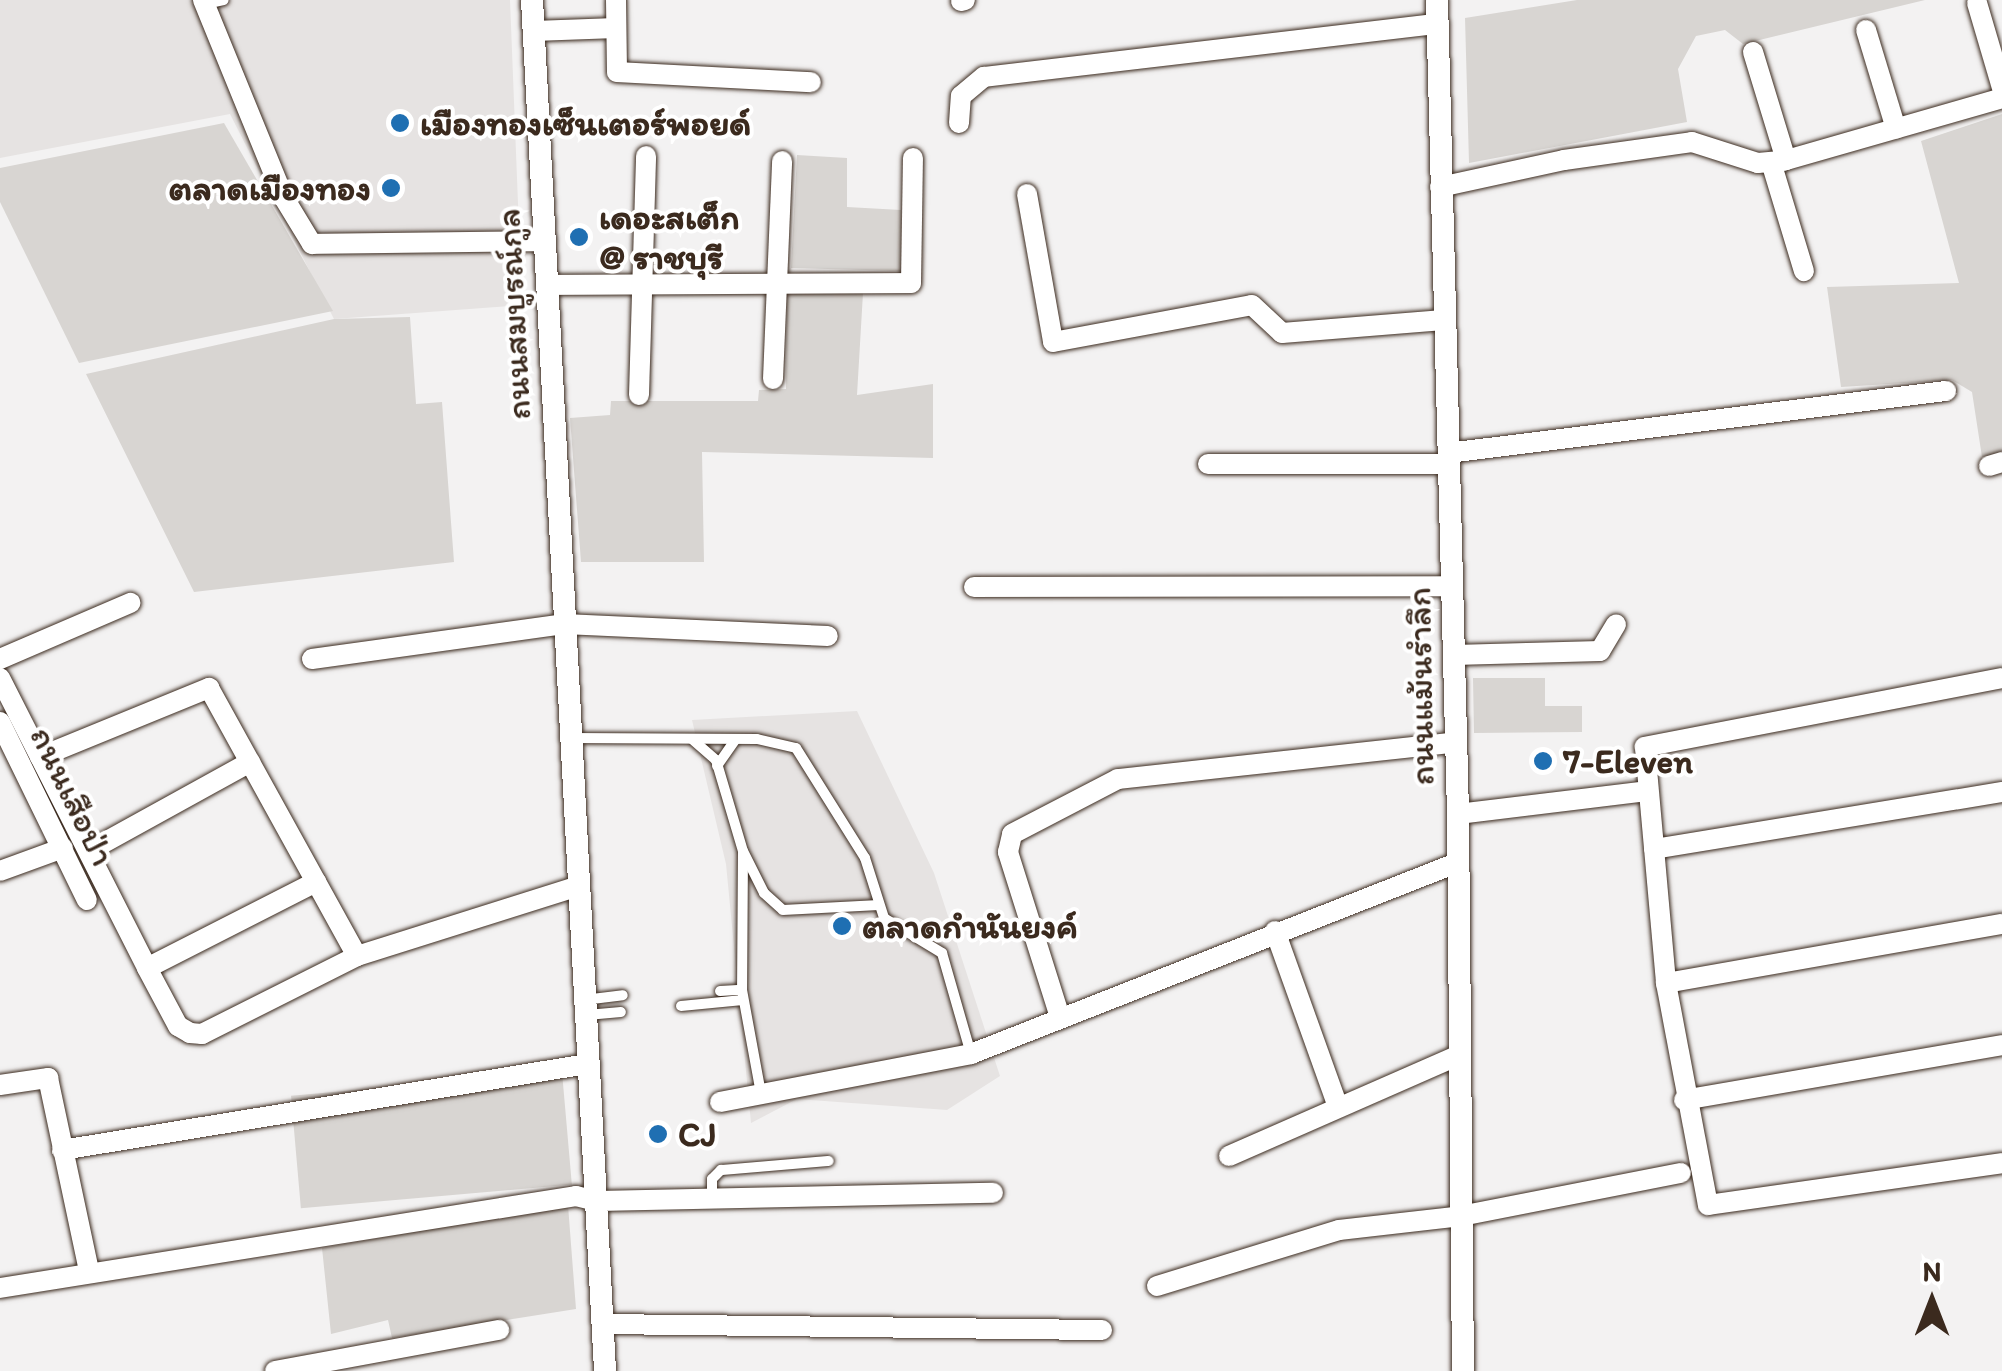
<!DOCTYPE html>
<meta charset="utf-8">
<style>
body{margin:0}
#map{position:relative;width:2002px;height:1371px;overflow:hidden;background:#f3f2f2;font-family:Itim,"Playpen Sans Thai",sans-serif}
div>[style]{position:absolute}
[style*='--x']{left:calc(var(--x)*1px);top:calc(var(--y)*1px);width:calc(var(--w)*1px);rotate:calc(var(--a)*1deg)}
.built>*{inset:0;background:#e6e3e2}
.green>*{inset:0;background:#d8d5d2;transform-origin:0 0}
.roads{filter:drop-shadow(0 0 2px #3b2a1e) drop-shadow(0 0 2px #3b2a1e)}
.service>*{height:10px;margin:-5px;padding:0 5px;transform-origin:5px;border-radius:5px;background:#fff}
.minor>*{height:20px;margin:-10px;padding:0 10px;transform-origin:10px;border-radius:10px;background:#fff}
.tertiary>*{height:22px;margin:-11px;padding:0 11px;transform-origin:11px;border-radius:11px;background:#fff}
.dots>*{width:28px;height:28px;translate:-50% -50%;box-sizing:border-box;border:5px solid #fff;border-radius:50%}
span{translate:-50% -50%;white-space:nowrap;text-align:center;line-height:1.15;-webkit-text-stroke:8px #fff;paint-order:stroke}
.poi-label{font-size:35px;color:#3b2a1e;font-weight:700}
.left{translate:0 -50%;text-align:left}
.right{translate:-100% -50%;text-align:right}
.street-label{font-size:35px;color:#3b2a1e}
.north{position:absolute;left:1882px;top:1251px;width:100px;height:100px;-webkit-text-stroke:8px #fff;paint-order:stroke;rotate:0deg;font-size:28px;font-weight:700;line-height:40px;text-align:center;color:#3b2a1e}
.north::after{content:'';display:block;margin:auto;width:35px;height:45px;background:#3b2a1e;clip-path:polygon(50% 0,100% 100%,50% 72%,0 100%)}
</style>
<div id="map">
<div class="built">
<i style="clip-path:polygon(0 0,510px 0,522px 305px,334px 319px,230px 114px,0 158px)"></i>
<i style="clip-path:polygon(857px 711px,934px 873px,1000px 1076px,947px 1110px,797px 1099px,751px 1123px,726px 864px,692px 720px)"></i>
</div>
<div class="green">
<i style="clip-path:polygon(1577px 0,1925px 0,1743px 44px,1725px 30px,1696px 36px,1678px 69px,1687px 122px,1469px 163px,1465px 18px)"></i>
<i style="clip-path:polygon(2002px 114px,2002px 452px,1982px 457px,1972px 392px,1952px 380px,1841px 387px,1827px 287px,1959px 283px,1921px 141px)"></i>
<i style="clip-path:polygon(224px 123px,333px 311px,79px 363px,0 202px,0 168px)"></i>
<i style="clip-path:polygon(797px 155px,847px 158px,847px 207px,901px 210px,901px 271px,791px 268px)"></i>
<i style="clip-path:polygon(787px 291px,863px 293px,857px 395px,933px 384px,933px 458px,702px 452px,704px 562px,581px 562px,570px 418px,610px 415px,611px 401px,758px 401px,759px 390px,786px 389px)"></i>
<i style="clip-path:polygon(410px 317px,416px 404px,442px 402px,454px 562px,194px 592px,86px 374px,334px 319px)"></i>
<i style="clip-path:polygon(1473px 678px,1545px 678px,1545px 706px,1582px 706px,1582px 732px,1474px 733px)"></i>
<i style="left:562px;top:1072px;width:113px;height:272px;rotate:85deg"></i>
<i style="clip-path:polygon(568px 1205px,576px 1309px,392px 1338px,388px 1320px,331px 1334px,322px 1248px)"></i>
</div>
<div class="roads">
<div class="service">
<i style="--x:205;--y:4;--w:19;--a:-12"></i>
<i style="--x:570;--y:738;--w:187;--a:0.3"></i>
<i style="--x:757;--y:739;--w:40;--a:13"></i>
<i style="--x:796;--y:748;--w:130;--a:57.9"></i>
<i style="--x:865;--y:858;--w:63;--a:72.4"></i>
<i style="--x:884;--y:918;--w:68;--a:31.1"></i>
<i style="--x:942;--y:953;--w:105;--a:74"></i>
<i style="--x:693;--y:740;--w:30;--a:41"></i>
<i style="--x:716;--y:760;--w:95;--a:73.5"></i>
<i style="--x:743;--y:851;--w:47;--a:63.4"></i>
<i style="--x:764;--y:893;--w:25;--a:42"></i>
<i style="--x:783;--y:910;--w:96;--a:-3"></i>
<i style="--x:717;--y:766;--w:33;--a:-55"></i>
<i style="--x:743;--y:853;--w:137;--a:90.4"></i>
<i style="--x:742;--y:990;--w:106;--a:79.6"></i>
<i style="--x:720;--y:991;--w:22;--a:-3"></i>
<i style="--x:584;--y:1000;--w:39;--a:-7"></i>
<i style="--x:681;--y:1006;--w:62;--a:-5.5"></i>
<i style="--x:587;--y:1015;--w:34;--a:-5"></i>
<i style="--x:712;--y:1196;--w:17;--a:-90"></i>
<i style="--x:712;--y:1179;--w:13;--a:-45"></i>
<i style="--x:721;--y:1170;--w:108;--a:-4.8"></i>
</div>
<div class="minor">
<i style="--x:203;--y:0;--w:214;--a:67.8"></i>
<i style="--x:284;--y:198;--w:54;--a:58.7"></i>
<i style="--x:312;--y:244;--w:231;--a:-0.7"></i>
<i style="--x:616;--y:0;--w:72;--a:89.2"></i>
<i style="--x:617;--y:72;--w:194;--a:3"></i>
<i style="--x:961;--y:1;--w:4;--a:-14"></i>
<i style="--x:1977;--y:3;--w:89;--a:73.6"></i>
<i style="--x:1866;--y:30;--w:103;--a:73.1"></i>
<i style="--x:534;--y:31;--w:82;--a:-2.1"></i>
<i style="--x:1753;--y:52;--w:113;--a:73"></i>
<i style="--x:959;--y:123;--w:27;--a:-86"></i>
<i style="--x:961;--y:96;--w:30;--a:-40"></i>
<i style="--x:984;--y:77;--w:457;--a:-6.7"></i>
<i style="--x:1771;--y:162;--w:114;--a:73.2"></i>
<i style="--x:1440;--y:187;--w:127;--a:-12.3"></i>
<i style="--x:1564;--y:160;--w:129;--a:-8"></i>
<i style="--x:1692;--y:142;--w:69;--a:17.7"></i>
<i style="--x:1758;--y:163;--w:25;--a:-5"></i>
<i style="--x:1783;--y:161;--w:228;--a:-16"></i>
<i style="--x:1027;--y:194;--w:150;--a:80"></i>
<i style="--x:1053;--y:342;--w:202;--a:-10.5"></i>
<i style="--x:1252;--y:305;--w:41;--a:43"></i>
<i style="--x:1282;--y:333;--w:162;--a:-4.6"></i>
<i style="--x:546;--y:285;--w:365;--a:-0.3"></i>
<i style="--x:911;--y:283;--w:125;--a:-89.1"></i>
<i style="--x:773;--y:379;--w:218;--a:-87.6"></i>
<i style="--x:639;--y:395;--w:239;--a:-88.3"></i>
<i style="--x:1448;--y:453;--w:502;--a:-7.1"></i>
<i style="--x:1208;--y:464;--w:240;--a:0"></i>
<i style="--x:1989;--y:466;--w:14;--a:-17"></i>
<i style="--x:974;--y:587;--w:478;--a:-0.1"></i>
<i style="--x:1454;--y:655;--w:146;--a:-1.6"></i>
<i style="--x:1600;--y:651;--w:31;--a:-59"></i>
<i style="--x:0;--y:659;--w:142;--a:-23.3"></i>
<i style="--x:312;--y:659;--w:254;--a:-7.9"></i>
<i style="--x:564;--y:624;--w:264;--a:2.6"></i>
<i style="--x:0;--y:678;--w:325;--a:63.1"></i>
<i style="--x:147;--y:968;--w:66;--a:61.9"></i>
<i style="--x:178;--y:1026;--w:14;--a:30"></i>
<i style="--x:190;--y:1033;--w:12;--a:5"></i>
<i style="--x:202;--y:1034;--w:174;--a:-26.7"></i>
<i style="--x:357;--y:956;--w:230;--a:-17.5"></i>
<i style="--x:2002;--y:678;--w:364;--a:169.1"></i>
<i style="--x:1645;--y:747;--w:237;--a:84.9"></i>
<i style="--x:1666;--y:983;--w:226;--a:79.3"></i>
<i style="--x:1708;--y:1205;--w:297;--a:-8.1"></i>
<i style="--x:0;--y:722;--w:198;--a:64"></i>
<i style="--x:40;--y:757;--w:183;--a:-22.2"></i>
<i style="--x:209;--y:688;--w:306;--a:61.1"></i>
<i style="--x:1458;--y:814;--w:190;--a:-6.9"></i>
<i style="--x:1654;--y:849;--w:353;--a:-9.3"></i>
<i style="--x:89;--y:851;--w:184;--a:-28.9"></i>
<i style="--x:0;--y:871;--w:67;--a:-20.1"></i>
<i style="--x:1275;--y:931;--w:187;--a:70.3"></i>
<i style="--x:147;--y:968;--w:190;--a:-27"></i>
<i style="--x:1666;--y:983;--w:341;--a:-10"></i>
<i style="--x:1059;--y:1014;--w:170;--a:-107.5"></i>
<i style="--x:1008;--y:852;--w:18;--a:-77"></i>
<i style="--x:1012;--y:834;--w:119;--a:-27.4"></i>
<i style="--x:1118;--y:779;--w:340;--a:-6.2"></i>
<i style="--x:0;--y:1085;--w:49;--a:-8.3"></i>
<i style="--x:48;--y:1078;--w:197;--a:78"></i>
<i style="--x:1684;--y:1100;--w:323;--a:-9.8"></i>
<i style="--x:720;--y:1102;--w:256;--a:-10.8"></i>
<i style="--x:971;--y:1054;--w:524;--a:-21.48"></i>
<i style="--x:62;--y:1150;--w:532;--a:-9.3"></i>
<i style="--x:1229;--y:1156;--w:251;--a:-23.7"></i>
<i style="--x:1157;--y:1286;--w:190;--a:-17.1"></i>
<i style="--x:1339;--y:1230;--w:123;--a:-6.5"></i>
<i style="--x:1461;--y:1216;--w:224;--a:-11.1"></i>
<i style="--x:0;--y:1288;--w:583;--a:-9.07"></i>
<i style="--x:576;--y:1196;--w:21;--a:14"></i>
<i style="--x:596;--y:1201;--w:397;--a:-1.2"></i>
<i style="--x:602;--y:1324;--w:500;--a:0.69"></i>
<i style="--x:275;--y:1371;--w:228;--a:-10.4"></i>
</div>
<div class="tertiary">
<i style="--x:532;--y:0;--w:1373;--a:86.95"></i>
<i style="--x:1437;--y:0;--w:814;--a:88.52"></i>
<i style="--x:1458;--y:814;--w:557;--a:89.49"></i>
</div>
</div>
<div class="dots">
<i style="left:400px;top:123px;background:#1f6fb2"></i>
<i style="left:391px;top:188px;background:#1f6fb2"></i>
<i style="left:579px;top:237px;background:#1f6fb2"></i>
<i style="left:1543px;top:761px;background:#1f6fb2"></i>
<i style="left:842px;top:926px;background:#1f6fb2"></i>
<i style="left:658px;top:1134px;background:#1f6fb2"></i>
</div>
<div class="poi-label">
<span class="left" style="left:420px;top:123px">เมืองทองเซ็นเตอร์พอยด์</span>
<span class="right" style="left:371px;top:188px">ตลาดเมืองทอง</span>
<span class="left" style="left:599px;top:237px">เดอะสเต็ก<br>@ ราชบุรี</span>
<span class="left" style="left:1563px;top:761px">7-Eleven</span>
<span class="left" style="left:862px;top:926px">ตลาดกำนันยงค์</span>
<span class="left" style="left:678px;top:1134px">CJ</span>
</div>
<div class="street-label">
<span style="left:513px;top:314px;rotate:-93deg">ถนนสมบูรณ์กูล</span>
<span style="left:1420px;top:686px;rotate:-91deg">ถนนแม้นรำลึก</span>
<span style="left:73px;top:796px;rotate:64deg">ถนนเสือป่า</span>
</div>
<div class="north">N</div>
</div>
